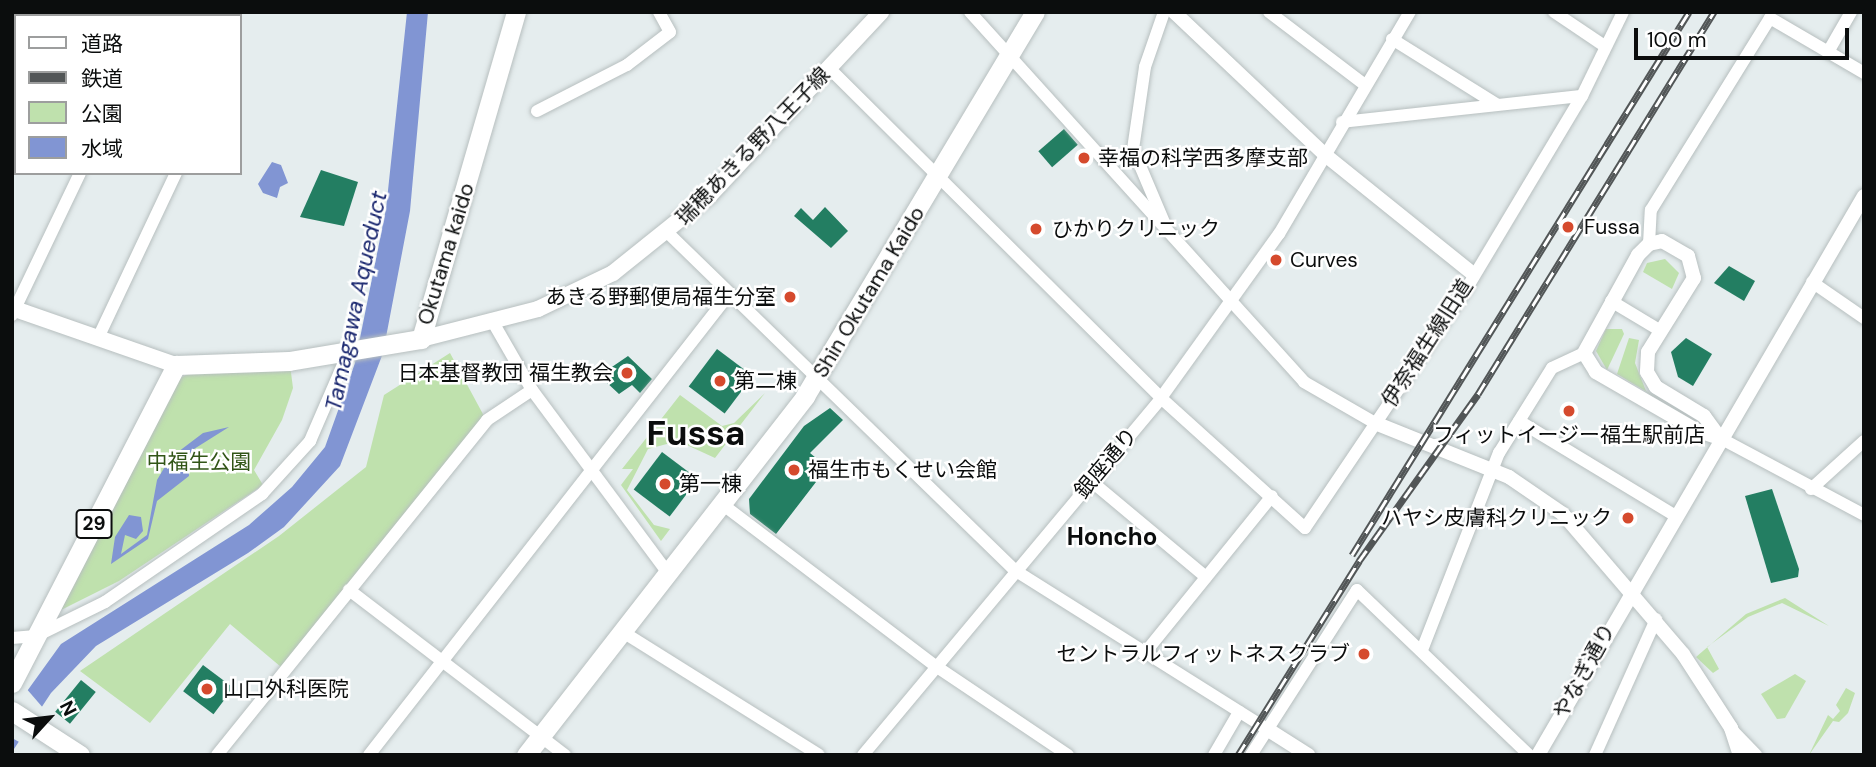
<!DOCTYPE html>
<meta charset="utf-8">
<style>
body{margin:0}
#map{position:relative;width:1876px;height:767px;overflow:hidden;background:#e5edee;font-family:"DM Sans","Noto Sans JP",sans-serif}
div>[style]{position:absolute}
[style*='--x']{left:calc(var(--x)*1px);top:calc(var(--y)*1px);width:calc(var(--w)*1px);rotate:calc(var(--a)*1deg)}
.green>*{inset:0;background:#bfe1ad}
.water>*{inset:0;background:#8195d3}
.pier>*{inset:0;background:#e5edee}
.building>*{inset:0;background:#237e62;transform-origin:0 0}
.roads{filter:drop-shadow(0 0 2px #b7bfbf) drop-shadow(0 0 2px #b7bfbf)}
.minor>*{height:12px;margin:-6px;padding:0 6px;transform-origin:6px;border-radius:6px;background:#fff}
.tertiary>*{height:14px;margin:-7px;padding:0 7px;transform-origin:7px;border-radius:7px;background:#fff}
.secondary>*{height:16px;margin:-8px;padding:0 8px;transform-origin:8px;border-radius:8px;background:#fff}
.primary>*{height:19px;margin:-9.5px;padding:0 9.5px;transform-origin:9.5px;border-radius:9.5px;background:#fff}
.rail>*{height:7px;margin-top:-3.5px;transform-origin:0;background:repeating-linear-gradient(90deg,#fff 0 13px,#525657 0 26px);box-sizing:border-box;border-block:2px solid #525657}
.dots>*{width:19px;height:19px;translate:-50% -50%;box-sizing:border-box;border:4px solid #fff;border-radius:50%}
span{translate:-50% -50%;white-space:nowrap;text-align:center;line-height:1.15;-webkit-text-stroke:5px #fff;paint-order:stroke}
.shield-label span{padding:2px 5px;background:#fff;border:2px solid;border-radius:5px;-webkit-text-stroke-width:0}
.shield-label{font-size:19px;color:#0b0d0d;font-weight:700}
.street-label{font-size:21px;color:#0b0d0d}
.poi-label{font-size:21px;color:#0b0d0d}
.left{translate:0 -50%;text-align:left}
.right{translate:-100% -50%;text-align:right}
.park-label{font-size:21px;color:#315517}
.water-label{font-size:23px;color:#1a276f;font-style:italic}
.quarter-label{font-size:24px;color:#0b0d0d;font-weight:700}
.town-label{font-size:35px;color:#0b0d0d;font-weight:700}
.frame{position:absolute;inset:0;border:14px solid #0b0d0d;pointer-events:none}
.legend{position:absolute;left:14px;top:14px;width:228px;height:161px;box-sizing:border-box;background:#fff;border:2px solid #9d9e9e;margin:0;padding:9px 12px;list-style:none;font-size:21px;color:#0b0d0d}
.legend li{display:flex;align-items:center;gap:14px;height:35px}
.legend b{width:35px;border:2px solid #9d9e9e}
.north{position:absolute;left:14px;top:683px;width:70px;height:70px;-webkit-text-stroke:5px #fff;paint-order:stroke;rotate:63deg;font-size:19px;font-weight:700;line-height:28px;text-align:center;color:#0b0d0d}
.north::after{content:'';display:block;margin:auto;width:24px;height:32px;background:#0b0d0d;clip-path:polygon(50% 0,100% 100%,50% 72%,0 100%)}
.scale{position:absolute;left:1634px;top:28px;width:215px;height:32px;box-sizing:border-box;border:4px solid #0b0d0d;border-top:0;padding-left:9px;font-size:21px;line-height:24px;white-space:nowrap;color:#0b0d0d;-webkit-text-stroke:5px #fff;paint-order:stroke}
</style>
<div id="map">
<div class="green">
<i style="clip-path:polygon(1665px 259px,1679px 273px,1672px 289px,1643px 272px,1647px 263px)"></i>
<i style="clip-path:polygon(1606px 329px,1622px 329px,1624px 334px,1607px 370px,1596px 351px)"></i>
<i style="clip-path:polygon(1629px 338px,1639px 340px,1635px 363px,1646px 391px,1695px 421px,1617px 374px)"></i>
<i style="clip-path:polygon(450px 353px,484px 416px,281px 667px,230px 624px,150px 723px,80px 671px,279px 536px,366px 467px,384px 395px)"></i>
<i style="clip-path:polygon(290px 365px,293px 388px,282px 420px,254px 470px,263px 485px,119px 581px,61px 610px,180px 378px,194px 371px)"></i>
<i style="clip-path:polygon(765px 393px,715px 458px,678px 441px,648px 449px,627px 490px,654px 525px,670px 529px,661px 541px,621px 485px,633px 469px,622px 469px,680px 395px,722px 426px,734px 423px)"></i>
<i style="clip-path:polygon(1785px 598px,1829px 626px,1782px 603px,1748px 617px,1707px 647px,1719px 669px,1713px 673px,1696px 657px,1746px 614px)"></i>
<i style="clip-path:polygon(1795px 674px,1806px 681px,1785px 718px,1777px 719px,1761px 694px)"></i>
<i style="clip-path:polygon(1846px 688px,1855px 693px,1848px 713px,1839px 722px,1833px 721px,1809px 755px,1828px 715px,1833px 719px,1840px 711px,1836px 705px)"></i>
</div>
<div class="water">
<i style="clip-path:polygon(407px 12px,428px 12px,410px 211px,383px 353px,340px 466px,284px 527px,248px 553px,96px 646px,51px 693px,12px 752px,12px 712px,61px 644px,249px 525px,292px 487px,325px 447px,355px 363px,386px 209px)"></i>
<i style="clip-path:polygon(272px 162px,281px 165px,288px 183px,280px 187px,277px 198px,263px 193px,258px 184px)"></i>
<i style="clip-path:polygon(229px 427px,194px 449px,188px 456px,189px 476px,157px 501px,148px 539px,111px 564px,115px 537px,129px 515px,141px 517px,143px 531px,136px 539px,125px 535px,121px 554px,147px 535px,157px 480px,170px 458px,203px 433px)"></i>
</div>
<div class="pier">
<i style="clip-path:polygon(25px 687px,44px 709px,21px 743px,12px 738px,12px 707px)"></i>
</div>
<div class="building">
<i style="left:1064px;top:129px;width:21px;height:34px;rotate:49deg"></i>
<i style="clip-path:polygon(321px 170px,358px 182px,344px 226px,300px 217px)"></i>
<i style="clip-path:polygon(825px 207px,848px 231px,831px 248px,794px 216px,801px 208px,813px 220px)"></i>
<i style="clip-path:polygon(1729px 266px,1755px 281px,1744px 301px,1714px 283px)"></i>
<i style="clip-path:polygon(1686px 338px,1712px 354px,1693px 386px,1678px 377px,1671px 352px)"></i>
<i style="left:717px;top:349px;width:45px;height:47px;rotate:37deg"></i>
<i style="clip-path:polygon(628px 356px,652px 379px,640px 393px,632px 385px,619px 394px,605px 381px,611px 375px,606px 371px)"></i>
<i style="clip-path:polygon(830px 408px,843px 420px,810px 453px,822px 463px,811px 478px,816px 482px,776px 534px,750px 514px,749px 499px,804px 426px)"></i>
<i style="left:662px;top:452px;width:45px;height:47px;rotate:37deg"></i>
<i style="clip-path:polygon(1772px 489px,1799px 569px,1798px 577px,1771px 583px,1745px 496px)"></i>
<i style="left:203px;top:665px;width:38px;height:33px;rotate:37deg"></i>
<i style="left:81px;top:680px;width:19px;height:41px;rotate:39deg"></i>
</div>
<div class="roads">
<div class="minor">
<i style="--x:970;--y:12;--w:498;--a:47.9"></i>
<i style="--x:1304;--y:382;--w:82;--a:30"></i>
<i style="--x:1164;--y:12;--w:58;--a:109.1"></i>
<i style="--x:1145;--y:67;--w:83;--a:98.3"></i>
<i style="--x:1133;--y:149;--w:79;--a:67"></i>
<i style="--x:1269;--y:12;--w:121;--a:37.2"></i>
<i style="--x:1554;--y:12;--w:59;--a:34"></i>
<i style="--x:137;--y:16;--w:4;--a:-76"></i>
<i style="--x:1392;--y:39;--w:123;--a:32"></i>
<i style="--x:1828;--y:52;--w:46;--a:-60.1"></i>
<i style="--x:829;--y:68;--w:468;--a:44.8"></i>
<i style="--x:1161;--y:398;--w:194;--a:42.1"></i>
<i style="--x:1305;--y:528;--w:290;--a:-56"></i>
<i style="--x:1467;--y:288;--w:224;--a:-59.1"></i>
<i style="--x:1582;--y:96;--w:93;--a:-64"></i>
<i style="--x:537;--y:111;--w:101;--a:-27.1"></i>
<i style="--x:627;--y:65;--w:54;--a:-37.5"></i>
<i style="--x:670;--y:32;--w:23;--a:-119"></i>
<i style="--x:1342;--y:122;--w:241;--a:-6.2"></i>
<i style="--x:668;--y:233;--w:485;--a:44.2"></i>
<i style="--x:1016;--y:571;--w:297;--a:32.2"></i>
<i style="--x:1649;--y:244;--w:34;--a:-87"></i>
<i style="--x:1651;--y:210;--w:226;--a:-58.2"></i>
<i style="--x:1770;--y:18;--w:109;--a:30.3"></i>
<i style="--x:1812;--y:282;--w:63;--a:34.7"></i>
<i style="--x:1611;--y:301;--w:58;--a:31"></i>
<i style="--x:12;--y:315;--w:157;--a:-64.4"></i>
<i style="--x:494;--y:324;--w:76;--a:60.1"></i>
<i style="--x:532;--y:390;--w:228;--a:53.4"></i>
<i style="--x:98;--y:338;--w:183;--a:-64.7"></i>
<i style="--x:1519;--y:421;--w:181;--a:31.2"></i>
<i style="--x:1720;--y:438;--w:163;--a:28.1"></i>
<i style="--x:1091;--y:481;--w:150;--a:39.9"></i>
<i style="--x:1811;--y:489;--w:72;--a:-42.2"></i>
<i style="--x:722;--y:504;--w:270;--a:37.2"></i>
<i style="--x:937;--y:667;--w:158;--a:33.9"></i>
<i style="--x:349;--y:590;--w:272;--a:37.4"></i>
<i style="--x:623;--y:632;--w:231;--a:32.1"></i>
<i style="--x:12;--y:638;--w:24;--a:-5"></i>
<i style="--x:36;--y:636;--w:77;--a:-26.2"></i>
<i style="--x:105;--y:602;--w:191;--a:-34.5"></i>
<i style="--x:262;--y:494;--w:72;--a:-47.8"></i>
<i style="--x:310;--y:441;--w:98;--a:-66.6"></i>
<i style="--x:1422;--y:650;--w:212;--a:-68.7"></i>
<i style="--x:1499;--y:453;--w:100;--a:-58.1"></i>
<i style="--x:1552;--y:368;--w:35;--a:-25"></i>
<i style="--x:1144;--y:654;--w:203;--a:-51"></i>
<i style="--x:1732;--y:730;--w:35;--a:46"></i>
<i style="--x:217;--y:755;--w:430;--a:-51.1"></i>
<i style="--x:487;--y:420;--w:54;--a:-33.7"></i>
<i style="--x:369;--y:755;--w:586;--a:-52"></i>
<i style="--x:863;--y:755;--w:465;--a:-50.1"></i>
<i style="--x:1161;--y:398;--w:202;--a:-54.3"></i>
<i style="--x:1279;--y:234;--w:258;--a:-59.5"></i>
<i style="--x:1214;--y:755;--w:50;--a:-59.8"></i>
<i style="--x:1251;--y:755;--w:196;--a:-57.3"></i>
<i style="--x:1357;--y:590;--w:238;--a:43.8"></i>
<i style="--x:1595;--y:755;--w:149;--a:-65.8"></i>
</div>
<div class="tertiary">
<i style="--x:1174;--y:12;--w:207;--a:43.4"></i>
<i style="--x:1324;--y:154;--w:191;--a:38.8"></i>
<i style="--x:1662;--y:241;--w:30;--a:30"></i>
<i style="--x:1688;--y:256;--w:23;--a:75"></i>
<i style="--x:1694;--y:278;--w:87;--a:121.9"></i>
<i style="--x:1648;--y:352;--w:20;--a:93"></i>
<i style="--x:1647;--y:372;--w:17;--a:59"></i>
<i style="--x:1656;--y:387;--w:56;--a:31.1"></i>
<i style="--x:1704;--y:416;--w:27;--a:54"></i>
<i style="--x:1720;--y:438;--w:25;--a:-162"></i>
<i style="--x:1696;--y:430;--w:116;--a:-149.9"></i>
<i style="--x:1596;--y:372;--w:22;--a:-122"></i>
<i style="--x:1584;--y:353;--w:112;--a:-61.1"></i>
<i style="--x:1638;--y:255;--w:16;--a:-45"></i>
<i style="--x:1649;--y:244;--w:13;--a:-13"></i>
<i style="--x:1375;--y:423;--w:144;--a:21.9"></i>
<i style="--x:1509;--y:477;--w:65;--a:34.4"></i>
<i style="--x:1563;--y:514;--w:184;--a:49.4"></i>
<i style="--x:1683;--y:654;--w:88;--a:57"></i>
<i style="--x:1731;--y:728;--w:28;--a:72"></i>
<i style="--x:1267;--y:729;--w:49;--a:32.4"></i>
<i style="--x:1538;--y:755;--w:647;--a:-59.75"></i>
</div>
<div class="secondary">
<i style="--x:12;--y:308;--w:174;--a:19.2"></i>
<i style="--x:421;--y:339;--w:121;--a:-14.4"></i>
<i style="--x:538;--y:309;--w:83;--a:-25.6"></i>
<i style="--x:613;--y:273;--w:123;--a:-38.7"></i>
<i style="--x:709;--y:196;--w:252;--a:-46.9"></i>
</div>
<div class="primary">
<i style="--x:12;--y:683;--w:358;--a:-62.7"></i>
<i style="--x:176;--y:365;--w:113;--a:-2"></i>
<i style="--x:289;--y:361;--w:134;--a:-9.5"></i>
<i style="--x:421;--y:339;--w:341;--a:-73.8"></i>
<i style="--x:12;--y:711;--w:81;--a:32.9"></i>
<i style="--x:526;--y:755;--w:455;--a:-52.1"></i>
<i style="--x:805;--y:396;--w:448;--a:-59.1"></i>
</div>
</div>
<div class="rail">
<i style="--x:1352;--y:555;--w:639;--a:-58.18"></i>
<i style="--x:1238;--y:755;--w:229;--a:-58"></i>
<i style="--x:1359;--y:561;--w:205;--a:-54.5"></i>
<i style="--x:1478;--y:394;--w:449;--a:-58.3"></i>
</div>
<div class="dots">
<i style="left:1084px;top:158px;background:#d54a2d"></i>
<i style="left:1568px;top:227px;background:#d54a2d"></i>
<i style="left:1036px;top:229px;background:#d54a2d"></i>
<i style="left:1276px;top:260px;background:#d54a2d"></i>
<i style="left:790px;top:297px;background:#d54a2d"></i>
<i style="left:627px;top:373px;background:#d54a2d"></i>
<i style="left:720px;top:381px;background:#d54a2d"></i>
<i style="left:1569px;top:411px;background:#d54a2d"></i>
<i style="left:794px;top:470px;background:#d54a2d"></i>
<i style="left:665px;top:484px;background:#d54a2d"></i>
<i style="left:1628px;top:518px;background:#d54a2d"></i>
<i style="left:1364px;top:654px;background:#d54a2d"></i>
<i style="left:207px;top:689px;background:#d54a2d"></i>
</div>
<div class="shield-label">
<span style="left:94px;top:524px">29</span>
</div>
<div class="street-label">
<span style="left:753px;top:146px;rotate:-46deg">瑞穂あきる野八王子線</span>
<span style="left:446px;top:254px;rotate:-73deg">Okutama kaido</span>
<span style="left:869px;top:292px;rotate:-59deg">Shin Okutama Kaido</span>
<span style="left:1427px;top:343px;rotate:-57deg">伊奈福生線旧道</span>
<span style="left:1106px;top:463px;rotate:-50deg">銀座通り</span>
<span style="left:1584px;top:671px;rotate:-61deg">やなぎ通り</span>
</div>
<div class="poi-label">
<span class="left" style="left:1098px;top:158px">幸福の科学西多摩支部</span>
<span class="left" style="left:1584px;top:227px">Fussa</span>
<span class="left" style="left:1052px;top:229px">ひかりクリニック</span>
<span class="left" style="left:1290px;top:260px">Curves</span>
<span class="right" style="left:776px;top:297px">あきる野郵便局福生分室</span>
<span class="right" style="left:613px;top:373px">日本基督教団 福生教会</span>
<span class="left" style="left:734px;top:381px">第二棟</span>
<span style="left:1569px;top:435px">フィットイージー福生駅前店</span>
<span class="left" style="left:808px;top:470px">福生市もくせい会館</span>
<span class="left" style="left:679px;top:484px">第一棟</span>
<span class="right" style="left:1612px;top:518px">ハヤシ皮膚科クリニック</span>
<span class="right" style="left:1350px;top:654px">セントラルフィットネスクラブ</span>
<span class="left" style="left:223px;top:689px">山口外科医院</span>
</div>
<div class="park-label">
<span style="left:199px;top:462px">中福生公園</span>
</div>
<div class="water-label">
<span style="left:356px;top:301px;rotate:-78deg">Tamagawa Aqueduct</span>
</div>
<div class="quarter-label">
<span style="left:1112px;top:537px">Honcho</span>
</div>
<div class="town-label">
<span style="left:696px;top:433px">Fussa</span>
</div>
<div class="frame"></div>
<ul class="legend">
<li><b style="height:9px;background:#fff"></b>道路</li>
<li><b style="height:9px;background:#525657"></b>鉄道</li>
<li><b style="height:19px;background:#bfe1ad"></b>公園</li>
<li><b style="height:19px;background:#8195d3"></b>水域</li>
</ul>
<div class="north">N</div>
<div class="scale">100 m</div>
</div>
